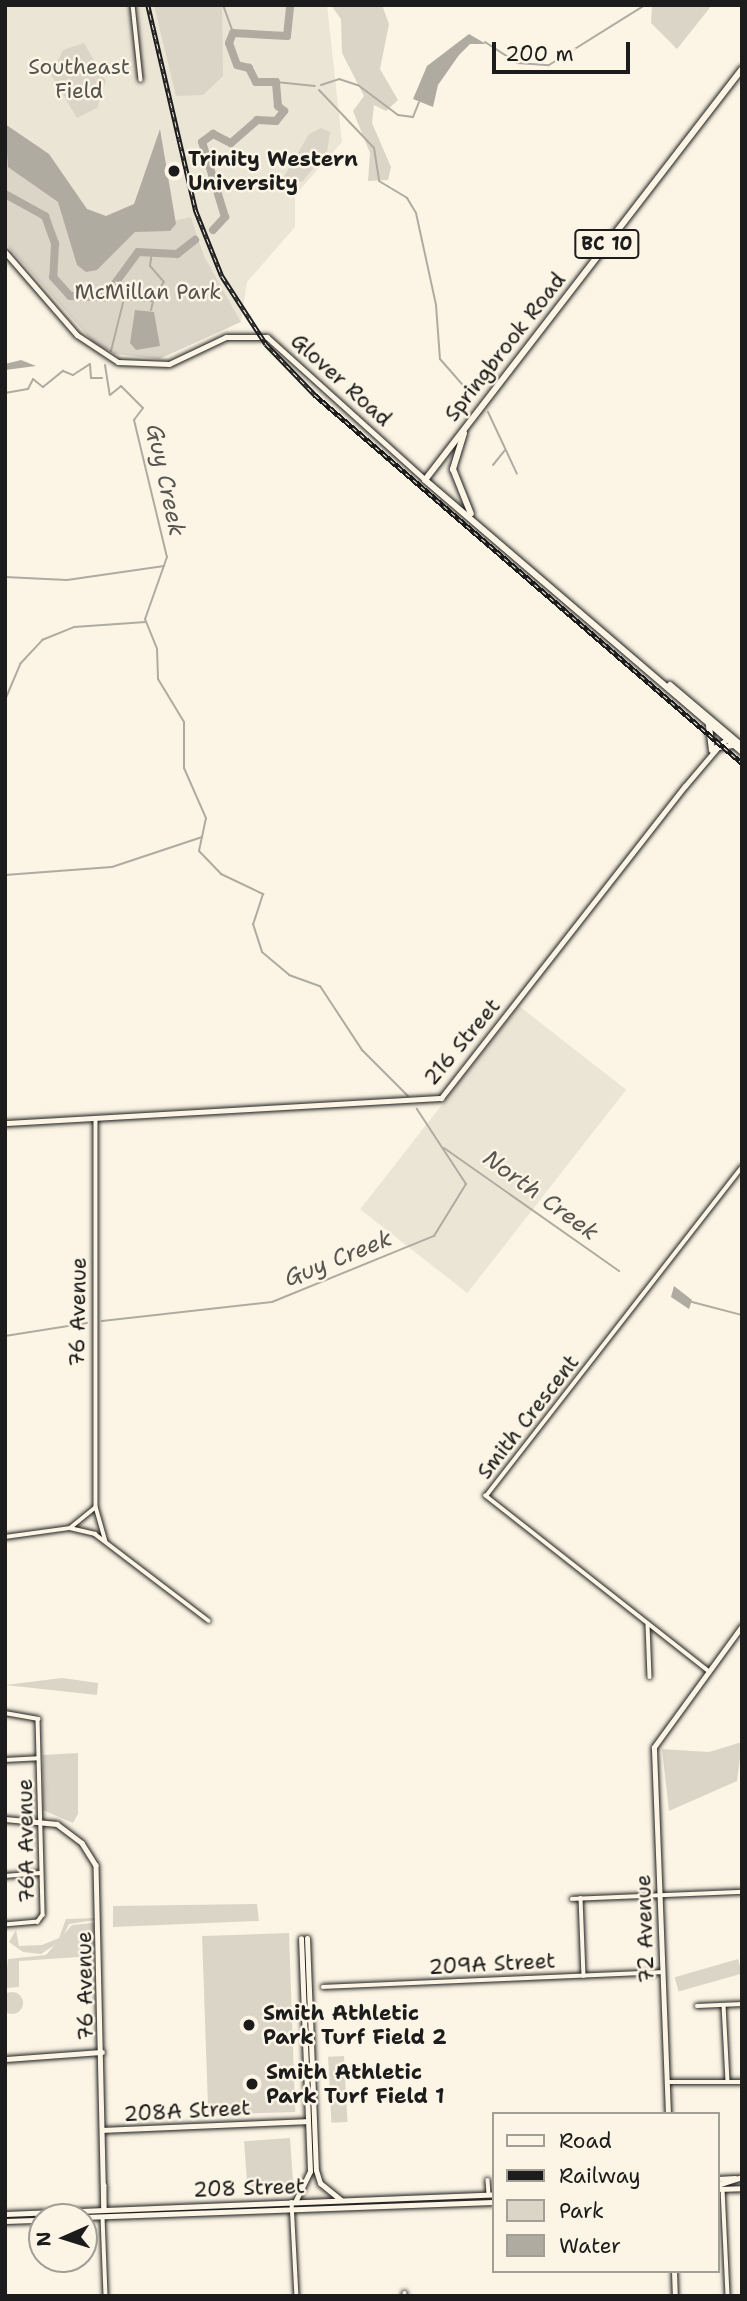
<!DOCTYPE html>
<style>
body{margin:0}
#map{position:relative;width:747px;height:2301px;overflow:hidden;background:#fcf5e5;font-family:"Shantell Sans",sans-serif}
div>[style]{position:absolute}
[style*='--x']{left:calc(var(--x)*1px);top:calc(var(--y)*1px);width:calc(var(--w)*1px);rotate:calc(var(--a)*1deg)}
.built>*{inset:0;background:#ebe5d6;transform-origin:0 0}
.green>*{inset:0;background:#dbd5c8;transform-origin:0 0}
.round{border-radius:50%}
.water>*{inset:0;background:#b0aba1}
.stream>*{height:2px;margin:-1px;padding:0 1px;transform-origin:1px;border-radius:1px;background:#b0aba1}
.river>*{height:8px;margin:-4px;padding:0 4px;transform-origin:4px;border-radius:4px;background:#b0aba1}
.roads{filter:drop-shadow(0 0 2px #1c1c1c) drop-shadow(0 0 2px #1c1c1c)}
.minor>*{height:3.5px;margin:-1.75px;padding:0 1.75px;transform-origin:1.75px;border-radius:1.75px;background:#fcf5e5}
.tertiary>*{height:4.5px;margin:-2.25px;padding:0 2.25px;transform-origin:2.25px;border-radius:2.25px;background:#fcf5e5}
.secondary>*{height:5px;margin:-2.5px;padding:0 2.5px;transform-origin:2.5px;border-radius:2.5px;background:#fcf5e5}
.trunk>*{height:6px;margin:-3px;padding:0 3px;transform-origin:3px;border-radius:3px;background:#fcf5e5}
.rail>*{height:4.5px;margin-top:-2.25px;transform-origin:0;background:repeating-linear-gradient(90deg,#fcf5e5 0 5px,#1c1c1c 0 10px);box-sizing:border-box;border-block:2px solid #1c1c1c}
.dots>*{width:19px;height:19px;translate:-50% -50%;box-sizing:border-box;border:4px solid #fcf5e5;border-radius:50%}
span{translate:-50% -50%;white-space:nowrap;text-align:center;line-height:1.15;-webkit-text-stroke:5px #fcf5e5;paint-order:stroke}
.shield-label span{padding:2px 5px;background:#fcf5e5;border:2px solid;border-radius:5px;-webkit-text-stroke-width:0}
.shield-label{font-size:19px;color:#1c1c1c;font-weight:700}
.park-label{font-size:21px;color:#555450}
.poi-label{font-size:21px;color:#1c1c1c;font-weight:700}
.left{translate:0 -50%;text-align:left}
.street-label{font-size:21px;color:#1c1c1c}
.water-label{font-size:23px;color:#575551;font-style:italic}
.frame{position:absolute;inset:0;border:7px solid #1c1c1c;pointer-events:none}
.legend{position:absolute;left:492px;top:2112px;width:228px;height:161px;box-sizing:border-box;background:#fcf5e5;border:2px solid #a29e95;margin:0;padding:9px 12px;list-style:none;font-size:21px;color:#1c1c1c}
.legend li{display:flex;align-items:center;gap:14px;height:35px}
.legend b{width:35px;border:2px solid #a29e95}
.north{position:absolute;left:28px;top:2203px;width:70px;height:70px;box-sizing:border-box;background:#fcf5e5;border:2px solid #a29e95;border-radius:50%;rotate:267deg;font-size:19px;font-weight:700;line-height:28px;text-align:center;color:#1c1c1c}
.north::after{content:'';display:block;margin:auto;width:24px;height:32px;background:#1c1c1c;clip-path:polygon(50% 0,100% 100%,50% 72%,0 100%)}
.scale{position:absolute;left:492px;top:42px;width:138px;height:32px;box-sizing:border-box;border:4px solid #1c1c1c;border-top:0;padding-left:9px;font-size:21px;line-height:24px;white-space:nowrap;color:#1c1c1c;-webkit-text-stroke:5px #fcf5e5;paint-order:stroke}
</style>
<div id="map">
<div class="built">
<i style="clip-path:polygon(5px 5px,327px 5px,342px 142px,295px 195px,295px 227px,247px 282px,241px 322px,208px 265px,191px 217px,102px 236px,5px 147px)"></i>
<i style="left:519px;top:1006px;width:136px;height:258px;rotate:38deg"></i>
</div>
<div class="green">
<i style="clip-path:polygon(154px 5px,222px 5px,223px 76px,203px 95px,176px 96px)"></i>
<i style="clip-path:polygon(331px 5px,382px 5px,389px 24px,380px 69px,398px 100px,386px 111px,374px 105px,372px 123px,391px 167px,388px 180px,368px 181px,370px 153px,353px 111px,364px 96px,342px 53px,341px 19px)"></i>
<i style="clip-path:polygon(652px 5px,712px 5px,677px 49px,651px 23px)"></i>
<i style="clip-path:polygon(84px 43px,106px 81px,97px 108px,77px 118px,51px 75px,63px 50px)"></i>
<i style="clip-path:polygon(321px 128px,330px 132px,327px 152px,302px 182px,283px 178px,309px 134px)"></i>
<i style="clip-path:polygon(5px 147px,102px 236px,191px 217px,205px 258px,241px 322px,159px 359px,115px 354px,94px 343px,5px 243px)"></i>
<i style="clip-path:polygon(62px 1678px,98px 1683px,97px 1695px,5px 1685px)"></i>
<i style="clip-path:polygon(742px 1742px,737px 1781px,669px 1811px,662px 1749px,709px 1752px)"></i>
<i style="clip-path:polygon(78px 1753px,78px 1814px,73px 1823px,43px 1810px,43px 1755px)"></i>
<i style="clip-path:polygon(257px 1904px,259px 1921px,113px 1927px,113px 1906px)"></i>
<i style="clip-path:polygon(95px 1918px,97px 1951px,95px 1920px,69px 1924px,61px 1941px,41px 1954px,23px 1952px,9px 1942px,16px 1930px,19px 1946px,42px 1945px,59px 1938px,66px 1919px)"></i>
<i style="clip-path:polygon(94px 1923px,94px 1956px,19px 1961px,19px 1987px,5px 1988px,8px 1959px,46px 1955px,72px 1925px)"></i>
<i style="left:289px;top:1933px;width:179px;height:87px;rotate:88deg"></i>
<i style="left:738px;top:1959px;width:15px;height:66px;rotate:74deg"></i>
<i class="round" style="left:1px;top:1992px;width:22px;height:22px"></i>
<i style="left:344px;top:2056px;width:66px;height:16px;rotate:87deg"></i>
<i style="left:290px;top:2138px;width:46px;height:46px;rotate:86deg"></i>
</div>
<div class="water">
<i style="clip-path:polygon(469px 34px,486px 44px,470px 44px,459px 55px,438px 85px,433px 107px,413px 99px,427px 66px)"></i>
<i style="clip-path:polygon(5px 124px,49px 154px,87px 209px,106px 216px,134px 204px,160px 129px,176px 224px,170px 231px,135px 232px,97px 270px,86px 272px,77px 265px,58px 202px,8px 167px)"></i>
<i style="clip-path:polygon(135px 310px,154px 312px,160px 346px,136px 350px,130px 343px)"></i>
<i style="clip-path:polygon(21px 360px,36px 366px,5px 370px,5px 364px)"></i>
<i style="clip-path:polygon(674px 1286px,692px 1300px,689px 1309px,671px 1297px)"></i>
</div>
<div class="stream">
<i style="--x:223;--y:5;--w:30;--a:70"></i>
<i style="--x:485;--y:42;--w:38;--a:33"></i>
<i style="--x:517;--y:63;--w:32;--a:4"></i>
<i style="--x:549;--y:65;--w:113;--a:-32"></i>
<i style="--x:276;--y:82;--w:39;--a:6"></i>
<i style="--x:321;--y:85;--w:19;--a:-18"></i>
<i style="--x:339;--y:79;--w:20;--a:18"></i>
<i style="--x:358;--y:85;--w:50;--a:36.9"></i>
<i style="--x:398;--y:115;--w:15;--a:8"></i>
<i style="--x:413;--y:117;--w:16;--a:-68"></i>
<i style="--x:319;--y:90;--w:80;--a:46.5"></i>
<i style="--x:374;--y:148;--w:33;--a:81"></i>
<i style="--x:379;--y:181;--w:33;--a:31"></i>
<i style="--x:407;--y:198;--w:17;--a:59"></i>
<i style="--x:416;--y:213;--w:94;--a:77.7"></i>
<i style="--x:436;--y:305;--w:54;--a:85.8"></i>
<i style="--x:440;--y:359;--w:44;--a:48.7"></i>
<i style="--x:113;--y:291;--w:12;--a:35"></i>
<i style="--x:151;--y:310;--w:9;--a:-77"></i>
<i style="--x:111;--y:351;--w:54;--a:-76"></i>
<i style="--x:124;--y:299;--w:28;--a:4"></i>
<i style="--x:152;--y:301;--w:22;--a:-58"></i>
<i style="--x:164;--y:282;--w:21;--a:-131"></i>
<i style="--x:150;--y:266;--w:15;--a:-82"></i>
<i style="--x:105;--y:365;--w:30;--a:81"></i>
<i style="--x:110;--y:395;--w:14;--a:-39"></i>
<i style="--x:121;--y:386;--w:31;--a:45"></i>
<i style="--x:143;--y:408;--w:15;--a:127"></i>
<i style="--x:134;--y:420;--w:141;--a:76.5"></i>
<i style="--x:167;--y:557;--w:66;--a:109.5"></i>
<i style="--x:145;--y:619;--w:32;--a:68"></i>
<i style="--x:157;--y:649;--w:30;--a:88"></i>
<i style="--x:158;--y:679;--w:50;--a:58.8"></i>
<i style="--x:184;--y:722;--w:46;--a:90"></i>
<i style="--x:184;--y:768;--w:55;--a:66.3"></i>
<i style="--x:206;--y:818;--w:34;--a:102"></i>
<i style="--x:199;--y:851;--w:32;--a:46"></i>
<i style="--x:221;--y:874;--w:47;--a:25.5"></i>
<i style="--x:263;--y:894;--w:32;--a:108"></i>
<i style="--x:253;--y:924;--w:29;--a:72"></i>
<i style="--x:262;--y:952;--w:35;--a:40"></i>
<i style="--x:289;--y:975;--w:33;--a:20"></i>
<i style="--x:320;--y:986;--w:77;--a:56.7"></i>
<i style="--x:362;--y:1050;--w:65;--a:45"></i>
<i style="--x:5;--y:393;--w:23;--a:-10"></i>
<i style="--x:28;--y:389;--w:11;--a:-63"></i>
<i style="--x:33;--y:379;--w:13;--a:39"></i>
<i style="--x:43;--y:387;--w:26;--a:-39"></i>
<i style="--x:63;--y:371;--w:11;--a:22"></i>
<i style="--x:73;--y:375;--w:20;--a:-33"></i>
<i style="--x:90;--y:364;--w:14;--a:86"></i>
<i style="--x:91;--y:378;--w:11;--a:0"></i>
<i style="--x:488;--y:412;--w:68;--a:64.9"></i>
<i style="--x:493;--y:465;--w:19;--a:-51"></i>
<i style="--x:5;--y:577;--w:62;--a:2.8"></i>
<i style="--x:67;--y:580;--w:98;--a:-8.2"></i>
<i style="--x:5;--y:700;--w:39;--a:-67"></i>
<i style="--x:20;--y:664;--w:33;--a:-47"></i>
<i style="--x:42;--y:640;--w:35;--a:-22"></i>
<i style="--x:74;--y:627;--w:72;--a:-4"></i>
<i style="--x:5;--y:875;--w:107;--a:-4.3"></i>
<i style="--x:112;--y:867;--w:95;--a:-18.4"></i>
<i style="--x:444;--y:1148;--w:214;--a:35.1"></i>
<i style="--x:692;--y:1302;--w:52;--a:14.6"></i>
<i style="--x:102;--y:1321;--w:171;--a:-6.4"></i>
<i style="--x:272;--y:1302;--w:175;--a:-22.2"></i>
<i style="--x:434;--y:1236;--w:61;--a:-58.4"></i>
<i style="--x:466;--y:1184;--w:90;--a:-123.2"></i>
<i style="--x:5;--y:1336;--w:83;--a:-9"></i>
</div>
<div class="river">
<i style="--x:5;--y:194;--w:46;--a:28.8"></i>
<i style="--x:45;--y:216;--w:30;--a:70"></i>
<i style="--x:55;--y:244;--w:33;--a:93"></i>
<i style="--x:53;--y:277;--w:25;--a:48"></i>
<i style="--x:70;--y:296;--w:35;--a:2"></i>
<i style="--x:105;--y:297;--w:56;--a:-53.7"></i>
<i style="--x:138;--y:252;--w:39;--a:3"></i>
<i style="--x:177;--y:254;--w:23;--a:-38"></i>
<i style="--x:213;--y:230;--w:18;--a:-47"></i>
<i style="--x:225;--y:217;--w:78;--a:-107"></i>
<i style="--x:202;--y:142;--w:14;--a:-36"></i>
<i style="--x:213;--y:134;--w:20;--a:27"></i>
<i style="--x:231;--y:143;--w:35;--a:-41"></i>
<i style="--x:257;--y:120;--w:19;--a:3"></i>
<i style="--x:276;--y:121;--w:13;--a:-51"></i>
<i style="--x:284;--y:111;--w:8;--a:-140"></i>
<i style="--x:278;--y:106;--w:24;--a:-95"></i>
<i style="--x:276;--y:82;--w:20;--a:180"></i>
<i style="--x:256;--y:82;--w:16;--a:-117"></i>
<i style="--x:249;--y:68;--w:12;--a:-166"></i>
<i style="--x:237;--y:65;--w:23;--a:-110"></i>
<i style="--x:229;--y:43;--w:11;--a:-68"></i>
<i style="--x:233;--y:33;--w:54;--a:3.2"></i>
<i style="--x:287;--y:36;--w:31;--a:-84"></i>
</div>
<div class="roads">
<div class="minor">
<i style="--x:133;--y:5;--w:75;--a:83.9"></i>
<i style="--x:96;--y:1118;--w:389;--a:90"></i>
<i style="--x:96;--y:1507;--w:35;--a:74"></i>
<i style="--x:70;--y:1528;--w:32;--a:-39"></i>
<i style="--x:5;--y:1537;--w:66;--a:-7.9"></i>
<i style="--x:70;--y:1528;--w:26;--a:13"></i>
<i style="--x:95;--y:1534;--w:143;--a:37.3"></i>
<i style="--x:648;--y:1625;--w:52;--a:87.8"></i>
<i style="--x:708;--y:1671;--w:283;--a:-141.8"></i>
<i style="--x:486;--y:1496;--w:417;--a:-52.1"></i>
<i style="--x:5;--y:1713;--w:34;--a:10"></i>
<i style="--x:38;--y:1719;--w:196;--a:88.5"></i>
<i style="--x:43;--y:1915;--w:9;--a:126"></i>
<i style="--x:38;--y:1922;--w:33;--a:175"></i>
<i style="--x:5;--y:1760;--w:33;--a:-3"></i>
<i style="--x:5;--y:1876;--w:35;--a:-5"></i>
<i style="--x:581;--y:1898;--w:78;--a:87.8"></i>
<i style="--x:572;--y:1899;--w:170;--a:-2.4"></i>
<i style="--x:323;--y:1987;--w:340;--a:-2.5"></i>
<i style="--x:724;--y:2005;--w:76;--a:87"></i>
<i style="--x:697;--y:2006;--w:45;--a:-2.5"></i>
<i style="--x:667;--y:2082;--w:75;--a:0"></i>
<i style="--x:488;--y:2180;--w:14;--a:86"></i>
<i style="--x:723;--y:2189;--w:107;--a:87.3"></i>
<i style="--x:292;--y:2202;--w:94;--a:87"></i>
<i style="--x:103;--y:2217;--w:79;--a:87.8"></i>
<i style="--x:405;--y:2293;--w:3;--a:90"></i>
</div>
<div class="tertiary">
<i style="--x:5;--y:1819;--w:52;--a:5.5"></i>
<i style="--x:57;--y:1824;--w:31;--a:37"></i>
<i style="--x:82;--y:1843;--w:26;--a:58"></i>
<i style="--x:96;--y:1865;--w:344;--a:88.7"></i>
<i style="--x:5;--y:2059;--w:97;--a:-4.1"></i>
<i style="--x:103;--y:2130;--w:205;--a:-2.5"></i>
<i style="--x:104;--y:2185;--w:23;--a:90"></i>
</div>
<div class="secondary">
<i style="--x:5;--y:252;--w:110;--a:49.1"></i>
<i style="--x:77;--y:335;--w:49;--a:33.4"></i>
<i style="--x:118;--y:362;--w:51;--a:2.2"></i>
<i style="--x:169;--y:364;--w:63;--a:-25.3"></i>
<i style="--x:226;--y:337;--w:41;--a:0"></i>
<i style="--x:267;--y:337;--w:213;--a:42.1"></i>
<i style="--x:711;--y:750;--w:20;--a:-33"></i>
<i style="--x:5;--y:1123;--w:437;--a:-3.3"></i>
<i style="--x:441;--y:1098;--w:396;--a:-52"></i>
<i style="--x:685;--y:786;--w:51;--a:-49.8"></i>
<i style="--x:718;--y:747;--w:15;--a:-8"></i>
<i style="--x:307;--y:1938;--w:232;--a:87.8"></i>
<i style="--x:316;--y:2170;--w:14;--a:73"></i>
<i style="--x:320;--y:2183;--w:27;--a:39"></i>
<i style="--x:668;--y:2114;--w:367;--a:-92.2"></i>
<i style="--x:654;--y:1747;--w:150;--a:-54"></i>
<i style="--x:717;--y:2179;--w:18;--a:-3"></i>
<i style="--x:717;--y:2185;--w:25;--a:-18"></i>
<i style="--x:717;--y:2189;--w:25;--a:-2"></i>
<i style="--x:295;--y:2202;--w:34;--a:-64"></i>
<i style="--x:310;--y:2171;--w:233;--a:-92.2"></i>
<i style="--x:5;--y:2214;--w:488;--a:-2.3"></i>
<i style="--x:84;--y:2217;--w:409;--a:-2.1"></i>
<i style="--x:5;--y:2221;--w:37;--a:-2"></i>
<i style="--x:674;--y:2271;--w:25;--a:88"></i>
</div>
<div class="trunk">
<i style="--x:742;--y:69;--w:519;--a:127.64"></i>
<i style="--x:425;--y:480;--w:418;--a:40.6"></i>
<i style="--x:464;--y:433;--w:38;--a:107"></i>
<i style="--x:453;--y:469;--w:48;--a:68.2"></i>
<i style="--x:670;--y:685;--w:94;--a:40.3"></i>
<i style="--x:709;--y:726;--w:23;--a:83"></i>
</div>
</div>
<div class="rail">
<i style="--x:148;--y:5;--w:212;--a:76.9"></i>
<i style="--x:196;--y:211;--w:70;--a:68.2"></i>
<i style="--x:222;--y:276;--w:81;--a:57.1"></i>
<i style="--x:266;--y:344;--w:71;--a:46.1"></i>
<i style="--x:315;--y:395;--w:564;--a:40.76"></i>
</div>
<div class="dots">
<i style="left:174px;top:171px;background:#1c1c1c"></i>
<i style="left:249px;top:2025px;background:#1c1c1c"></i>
<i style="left:252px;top:2084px;background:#1c1c1c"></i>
</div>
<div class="shield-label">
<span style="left:607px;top:244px">BC 10</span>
</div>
<div class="park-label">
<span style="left:79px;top:79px">Southeast<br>Field</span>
<span style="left:148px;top:292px">McMillan Park</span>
</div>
<div class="poi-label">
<span class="left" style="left:188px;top:171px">Trinity Western<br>University</span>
<span class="left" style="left:263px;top:2025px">Smith Athletic<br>Park Turf Field 2</span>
<span class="left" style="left:266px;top:2084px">Smith Athletic<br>Park Turf Field 1</span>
</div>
<div class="street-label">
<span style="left:505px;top:347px;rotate:-52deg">Springbrook Road</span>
<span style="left:341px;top:380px;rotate:42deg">Glover Road</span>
<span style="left:462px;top:1042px;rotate:-50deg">216 Street</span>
<span style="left:78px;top:1312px;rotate:-89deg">76 Avenue</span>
<span style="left:528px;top:1417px;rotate:-52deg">Smith Crescent</span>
<span style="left:26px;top:1841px;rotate:-91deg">76A Avenue</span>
<span style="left:645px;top:1929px;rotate:-92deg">72 Avenue</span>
<span style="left:492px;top:1964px;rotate:-3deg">209A Street</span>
<span style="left:85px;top:1986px;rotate:-91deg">76 Avenue</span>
<span style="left:187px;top:2111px;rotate:-3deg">208A Street</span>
<span style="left:249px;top:2188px;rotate:-2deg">208 Street</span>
</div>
<div class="water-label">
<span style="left:166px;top:480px;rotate:78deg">Guy Creek</span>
<span style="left:541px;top:1195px;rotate:36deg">North Creek</span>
<span style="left:338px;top:1258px;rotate:-22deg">Guy Creek</span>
</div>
<div class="frame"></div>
<ul class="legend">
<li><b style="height:9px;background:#fcf5e5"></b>Road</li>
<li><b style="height:9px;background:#1c1c1c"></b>Railway</li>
<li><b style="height:19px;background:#dbd5c8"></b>Park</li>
<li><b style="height:19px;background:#b0aba1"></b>Water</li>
</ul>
<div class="north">N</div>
<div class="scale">200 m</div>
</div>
